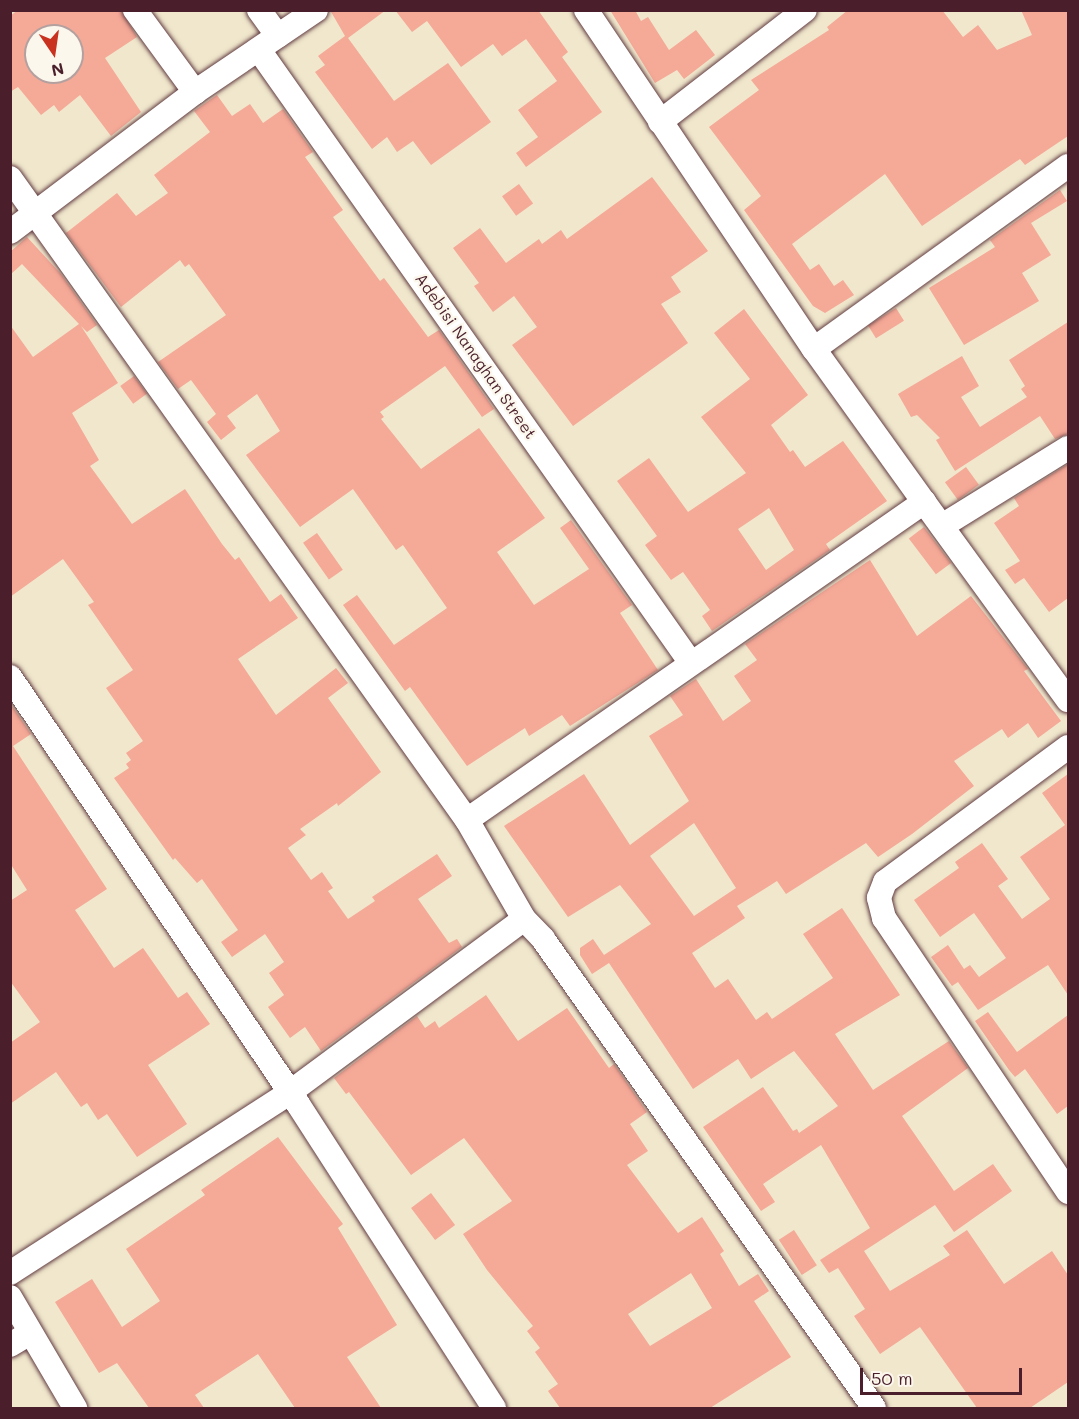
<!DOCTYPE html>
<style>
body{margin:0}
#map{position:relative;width:1079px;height:1419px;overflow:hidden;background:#f0e7cc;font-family:Mali,sans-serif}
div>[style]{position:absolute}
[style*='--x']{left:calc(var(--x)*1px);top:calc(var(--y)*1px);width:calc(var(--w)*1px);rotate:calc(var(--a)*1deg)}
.building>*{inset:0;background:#f5a997;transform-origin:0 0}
.roads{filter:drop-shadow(0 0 2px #633d43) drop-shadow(0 0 2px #633d43)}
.minor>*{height:24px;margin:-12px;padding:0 12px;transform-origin:12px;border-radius:12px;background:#fff}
span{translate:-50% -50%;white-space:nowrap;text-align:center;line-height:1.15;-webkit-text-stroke:4.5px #fbf7ec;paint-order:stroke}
.street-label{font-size:16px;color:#4a1f2b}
.frame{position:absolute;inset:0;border:12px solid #4a1f2b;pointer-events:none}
.north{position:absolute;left:24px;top:24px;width:60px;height:60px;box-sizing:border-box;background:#fbf7ec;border:2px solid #b4a19f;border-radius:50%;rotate:167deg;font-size:16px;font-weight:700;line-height:24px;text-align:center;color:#4a1f2b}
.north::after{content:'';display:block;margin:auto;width:21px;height:27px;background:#c8321e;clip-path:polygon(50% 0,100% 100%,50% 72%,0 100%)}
.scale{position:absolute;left:860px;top:1368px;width:162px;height:27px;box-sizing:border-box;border:3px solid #4a1f2b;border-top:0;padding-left:8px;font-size:18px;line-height:21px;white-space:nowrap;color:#4a1f2b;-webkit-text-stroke:4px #fbf7ec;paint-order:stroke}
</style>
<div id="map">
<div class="building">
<i style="clip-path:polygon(evenodd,18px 10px,121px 10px,137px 37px,105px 58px,141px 112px,111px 136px,80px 95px,59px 112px,54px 105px,41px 115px,18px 87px,10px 92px,10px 16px,18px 10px,36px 36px,72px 36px,72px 72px,36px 72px,36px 36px)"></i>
<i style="clip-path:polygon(330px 10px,386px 10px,348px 38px,394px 101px,448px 63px,491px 122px,431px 165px,413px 141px,397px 152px,387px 137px,372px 149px,315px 72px,325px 65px,318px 56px,345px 36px)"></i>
<i style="clip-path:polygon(395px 10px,538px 10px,568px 52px,562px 57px,602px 112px,526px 167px,516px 153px,538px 137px,518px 110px,557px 81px,526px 39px,502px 56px,493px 44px,461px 67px,427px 21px,412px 32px)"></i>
<i style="clip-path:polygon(610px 10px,635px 10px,641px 21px,648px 17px,669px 50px,696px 30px,715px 55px,684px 79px,677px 70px,655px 83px)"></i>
<i style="clip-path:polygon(848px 10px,942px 10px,963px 37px,978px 25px,997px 50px,1032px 35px,1021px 10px,1068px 10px,1068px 136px,1025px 165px,1020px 159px,922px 226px,885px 174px,792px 244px,810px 270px,819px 264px,834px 286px,843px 280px,854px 295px,825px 313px,813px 306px,744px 210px,761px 196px,709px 127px,759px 90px,751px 80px,829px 30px,827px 27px)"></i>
<i style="clip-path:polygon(217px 95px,232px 116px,250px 104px,263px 123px,283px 109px,313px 152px,305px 157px,343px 210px,333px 217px,380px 281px,384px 278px,428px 337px,439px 330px,494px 409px,482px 417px,445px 366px,380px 412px,384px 417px,381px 419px,421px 469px,479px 428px,545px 518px,497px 552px,534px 605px,589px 569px,560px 528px,571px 520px,632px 605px,620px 613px,658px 670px,570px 726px,562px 715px,529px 736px,525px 728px,467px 766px,410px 687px,405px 691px,343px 605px,357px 595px,394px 645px,447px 608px,403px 545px,396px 550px,353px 489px,300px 527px,246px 455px,280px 431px,257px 394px,227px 416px,236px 428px,221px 440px,207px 422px,216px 414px,191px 380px,178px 389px,158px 362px,226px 315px,189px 264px,185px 267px,180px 260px,121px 307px,66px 233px,117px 193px,136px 216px,168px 193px,154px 175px,210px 132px,194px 111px)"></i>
<i style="clip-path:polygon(652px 177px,708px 251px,671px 277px,681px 292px,661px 304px,688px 343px,573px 426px,512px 345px,537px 327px,514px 296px,493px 312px,474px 286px,479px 283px,453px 248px,480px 228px,506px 263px,539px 239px,542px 244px,561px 230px,567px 239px)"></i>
<i style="left:519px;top:184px;width:24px;height:21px;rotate:54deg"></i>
<i style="clip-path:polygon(1060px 190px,1067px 201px,1031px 223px,1051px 255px,1022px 273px,1039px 301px,964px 345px,929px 288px,995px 247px,990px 240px)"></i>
<i style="clip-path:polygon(27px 237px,61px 274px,97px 325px,87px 332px,81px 326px,118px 383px,72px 413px,99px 460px,90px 466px,132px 524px,185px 489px,222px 544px,235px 560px,239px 557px,270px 602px,281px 594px,298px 618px,238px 659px,276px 715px,336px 668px,348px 683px,328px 698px,381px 772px,338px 806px,337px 803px,300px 829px,306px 835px,288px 848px,311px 880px,322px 872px,333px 888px,328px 891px,348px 919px,375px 901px,372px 897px,437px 854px,452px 876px,418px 899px,449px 943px,457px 939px,462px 947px,321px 1051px,305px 1027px,290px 1038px,268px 1007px,284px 995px,269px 973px,284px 962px,265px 934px,232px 957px,221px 942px,238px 930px,202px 879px,197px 883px,175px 858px,173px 860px,114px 778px,129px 768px,126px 764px,131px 760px,126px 753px,143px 741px,106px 688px,133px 670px,88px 605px,94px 602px,63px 559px,10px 597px,10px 325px,33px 357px,79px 324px,22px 264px,10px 275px,10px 252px)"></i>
<i style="left:896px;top:308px;width:15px;height:33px;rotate:58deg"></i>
<i style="clip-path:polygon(evenodd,744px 309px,808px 395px,771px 425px,790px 452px,793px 450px,805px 467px,843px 441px,887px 501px,826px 544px,830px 550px,712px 631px,702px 616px,710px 610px,683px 572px,671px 580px,645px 545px,657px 536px,617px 481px,649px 458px,688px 512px,746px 473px,701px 417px,750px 379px,714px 333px,744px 309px,769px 508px,794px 550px,766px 570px,738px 529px,769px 508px)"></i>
<i style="clip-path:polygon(1068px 322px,1068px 434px,1055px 439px,1040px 416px,955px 471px,936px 440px,940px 438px,917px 415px,911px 417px,898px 394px,962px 356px,979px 386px,961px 397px,980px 427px,1027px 397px,1021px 389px,1025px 386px,1009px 360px)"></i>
<i style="left:134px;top:376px;width:22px;height:17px;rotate:54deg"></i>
<i style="clip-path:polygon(1068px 464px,1068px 598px,1049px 612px,1024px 578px,1015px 584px,1005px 570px,1020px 561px,994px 523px,1019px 506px,1014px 498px)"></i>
<i style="left:966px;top:467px;width:22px;height:26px;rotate:54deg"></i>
<i style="left:924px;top:527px;width:45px;height:19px;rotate:53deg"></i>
<i style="left:317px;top:533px;width:45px;height:17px;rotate:55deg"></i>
<i style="clip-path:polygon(evenodd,870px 560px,917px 636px,971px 596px,1028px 669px,1024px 671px,1061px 721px,1038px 738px,1028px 723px,1008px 738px,1002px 729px,954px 761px,974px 786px,912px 834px,878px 857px,866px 843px,786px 894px,777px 881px,737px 906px,745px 918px,692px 953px,715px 988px,728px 979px,756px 1020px,767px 1012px,772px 1019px,833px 978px,803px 934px,842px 908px,900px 995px,835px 1034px,873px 1090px,949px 1041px,968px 1068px,902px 1116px,954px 1191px,993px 1164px,1012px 1191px,954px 1232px,935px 1205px,864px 1251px,890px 1291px,950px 1255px,943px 1246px,967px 1230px,1004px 1284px,1052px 1251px,1068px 1275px,1068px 1382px,1030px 1408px,977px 1408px,920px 1327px,880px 1354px,854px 1316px,865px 1309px,838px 1268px,829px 1273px,820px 1260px,870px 1228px,821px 1145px,763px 1184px,775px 1202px,761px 1211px,703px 1127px,763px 1087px,793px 1131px,797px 1129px,799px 1133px,838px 1106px,794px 1051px,751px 1079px,738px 1059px,693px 1089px,609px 963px,592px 974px,580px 955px,580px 948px,593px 939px,604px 955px,651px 924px,620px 885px,568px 917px,504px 826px,584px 774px,630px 845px,689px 801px,649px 736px,683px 715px,670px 696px,696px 679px,723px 721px,751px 701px,734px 676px,757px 660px,745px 644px,870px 560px,694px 823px,736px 888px,694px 916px,650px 856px,694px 823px)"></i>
<i style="clip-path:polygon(10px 703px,31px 734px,13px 746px,107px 889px,75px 910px,114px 968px,143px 948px,178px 998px,187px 992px,210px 1024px,148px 1065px,187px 1124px,137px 1157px,107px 1114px,98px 1120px,87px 1103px,81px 1107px,56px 1072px,10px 1104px,10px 1043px,40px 1022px,10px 981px,10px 901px,27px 890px,10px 863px)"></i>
<i style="clip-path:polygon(1068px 774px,1068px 995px,1048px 965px,978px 1010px,958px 982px,952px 986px,931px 957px,948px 945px,964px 969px,970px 965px,979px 977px,1006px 958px,974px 913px,940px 937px,914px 900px,959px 868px,955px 862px,982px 843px,1008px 879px,998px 886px,1022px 919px,1050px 899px,1020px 857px,1065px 825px,1042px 793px)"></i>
<i style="clip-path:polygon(evenodd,486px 995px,518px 1041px,567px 1008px,609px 1068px,614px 1064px,647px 1112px,630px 1124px,648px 1151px,627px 1165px,678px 1233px,702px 1217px,724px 1251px,720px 1254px,739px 1286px,758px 1274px,769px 1291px,754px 1301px,791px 1357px,710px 1408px,560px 1408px,548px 1391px,558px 1384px,535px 1352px,540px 1348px,527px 1331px,533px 1326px,487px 1270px,463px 1234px,512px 1201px,464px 1138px,411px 1175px,349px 1092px,346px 1094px,334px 1078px,417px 1016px,425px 1028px,435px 1021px,439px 1028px,486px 995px,691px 1273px,712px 1308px,650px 1346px,628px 1314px,691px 1273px)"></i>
<i style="clip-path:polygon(988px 1012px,1017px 1052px,1068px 1015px,1068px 1106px,1057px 1114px,1025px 1069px,1015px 1077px,1009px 1070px,975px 1021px)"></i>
<i style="clip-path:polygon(278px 1137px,343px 1224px,338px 1228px,397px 1325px,347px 1357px,381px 1408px,295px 1408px,258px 1354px,195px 1395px,204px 1408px,149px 1408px,117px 1363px,99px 1373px,55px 1302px,92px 1279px,122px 1327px,160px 1301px,126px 1249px,205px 1195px,201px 1190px)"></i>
<i style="left:431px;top:1193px;width:40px;height:25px;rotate:53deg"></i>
<i style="left:794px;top:1230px;width:42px;height:18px;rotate:57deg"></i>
</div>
<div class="roads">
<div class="minor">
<i style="--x:135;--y:10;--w:102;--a:53.8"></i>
<i style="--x:259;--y:10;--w:32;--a:54"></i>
<i style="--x:586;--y:10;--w:409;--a:56.1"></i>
<i style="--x:814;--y:349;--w:188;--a:54.3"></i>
<i style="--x:259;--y:50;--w:750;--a:54.83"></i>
<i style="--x:660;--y:122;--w:183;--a:-37.7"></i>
<i style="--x:10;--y:178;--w:788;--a:54.56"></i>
<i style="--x:467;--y:820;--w:114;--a:60.1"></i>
<i style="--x:524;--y:919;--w:28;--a:46"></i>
<i style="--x:543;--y:939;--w:574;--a:54.79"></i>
<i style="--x:10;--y:232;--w:232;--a:-37.1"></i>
<i style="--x:195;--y:92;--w:146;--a:-34.1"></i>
<i style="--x:814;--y:349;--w:313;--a:-35.8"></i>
<i style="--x:942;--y:526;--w:148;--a:-31.8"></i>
<i style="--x:10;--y:677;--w:515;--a:56"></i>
<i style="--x:298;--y:1104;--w:362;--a:57.2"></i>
<i style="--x:1068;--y:747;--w:227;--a:143.6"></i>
<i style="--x:885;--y:882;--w:17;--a:111"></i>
<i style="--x:879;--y:898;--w:21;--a:76"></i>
<i style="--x:884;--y:918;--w:330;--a:56.1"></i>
<i style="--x:467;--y:820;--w:557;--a:-34.83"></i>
<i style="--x:924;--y:502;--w:245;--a:54"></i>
<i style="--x:10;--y:1273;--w:332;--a:-32.8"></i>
<i style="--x:289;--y:1093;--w:292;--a:-36.5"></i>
<i style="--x:10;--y:1297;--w:129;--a:59.6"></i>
<i style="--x:10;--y:1345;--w:23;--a:-31"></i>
</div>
</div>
<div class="street-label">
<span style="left:476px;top:356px;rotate:55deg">Adebisi Nanaghan Street</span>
</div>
<div class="frame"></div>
<div class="north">N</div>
<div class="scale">50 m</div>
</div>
